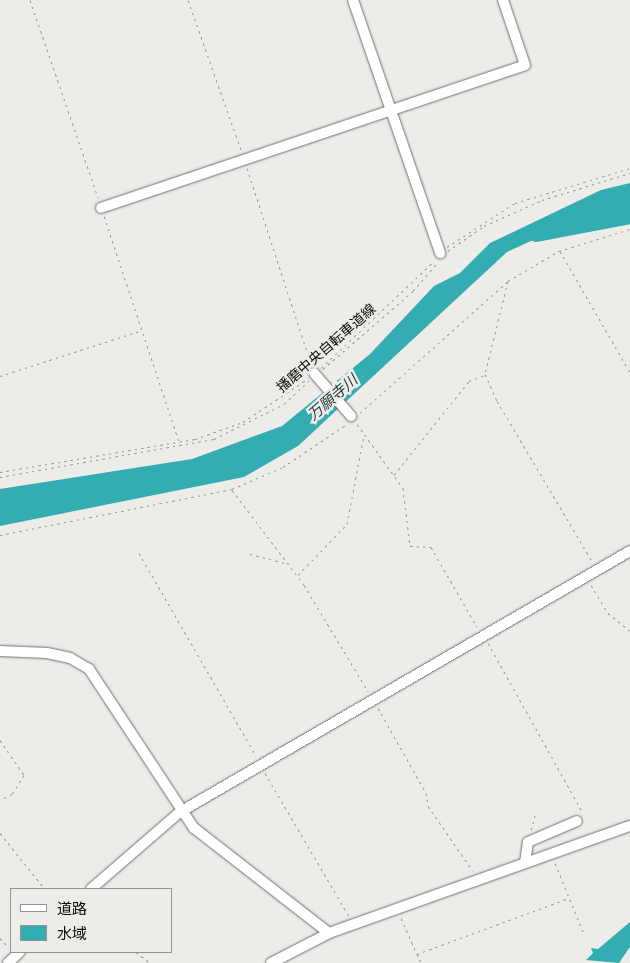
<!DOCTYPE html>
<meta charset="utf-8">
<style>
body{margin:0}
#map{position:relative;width:630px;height:963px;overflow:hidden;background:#eeece9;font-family:"Roboto Condensed","Noto Sans JP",sans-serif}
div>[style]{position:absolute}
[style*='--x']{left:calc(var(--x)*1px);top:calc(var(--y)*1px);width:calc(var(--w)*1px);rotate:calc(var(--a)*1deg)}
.water>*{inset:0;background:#34adb2}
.river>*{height:15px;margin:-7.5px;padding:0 7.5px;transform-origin:7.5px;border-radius:7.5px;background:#34adb2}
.path>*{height:1px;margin-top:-0.5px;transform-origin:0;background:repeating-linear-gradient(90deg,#989794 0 2.5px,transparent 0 6.5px)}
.roads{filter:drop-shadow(0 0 1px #706e6c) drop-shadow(0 0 1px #706e6c)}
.minor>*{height:10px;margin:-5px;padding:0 5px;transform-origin:5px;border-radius:5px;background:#fff}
span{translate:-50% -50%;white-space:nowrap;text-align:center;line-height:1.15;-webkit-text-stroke:5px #eeece9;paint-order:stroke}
.street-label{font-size:14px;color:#0e0d0c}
.water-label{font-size:15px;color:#1d3738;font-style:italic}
.legend{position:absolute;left:10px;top:888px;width:162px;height:65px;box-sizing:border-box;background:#eeece9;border:1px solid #949391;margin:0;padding:6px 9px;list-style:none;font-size:15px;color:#0e0d0c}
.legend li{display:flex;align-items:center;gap:10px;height:25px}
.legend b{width:25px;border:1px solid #949391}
</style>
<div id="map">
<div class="water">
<i style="clip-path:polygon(630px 183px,630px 221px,626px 224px,564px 226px,507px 252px,298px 446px,244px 477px,0 526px,0 489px,192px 459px,282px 426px,370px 354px,434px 286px,460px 273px,490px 243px,601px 190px)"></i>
<i style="clip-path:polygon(630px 922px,630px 947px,619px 963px,586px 960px,593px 953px,591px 948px,598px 949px)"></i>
</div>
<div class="river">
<i style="--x:536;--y:234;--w:96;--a:-10.8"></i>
</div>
<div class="path">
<i style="--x:30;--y:0;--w:209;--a:71"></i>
<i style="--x:188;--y:0;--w:159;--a:70.5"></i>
<i style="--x:247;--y:168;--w:206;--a:71.9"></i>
<i style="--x:104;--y:216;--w:238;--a:71.6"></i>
<i style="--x:447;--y:247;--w:81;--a:-32.9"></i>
<i style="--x:515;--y:203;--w:120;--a:-16.9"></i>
<i style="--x:448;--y:251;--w:44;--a:-34.8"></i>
<i style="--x:484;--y:226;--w:64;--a:-24.1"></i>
<i style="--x:542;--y:200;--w:92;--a:-17.1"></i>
<i style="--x:560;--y:251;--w:140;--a:60"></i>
<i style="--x:508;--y:281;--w:96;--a:103.9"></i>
<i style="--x:485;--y:374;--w:30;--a:66"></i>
<i style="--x:497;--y:401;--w:186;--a:59.3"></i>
<i style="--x:321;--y:368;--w:156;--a:-43.4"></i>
<i style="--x:323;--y:369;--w:119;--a:-40.9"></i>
<i style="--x:413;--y:291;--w:37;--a:-49"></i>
<i style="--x:0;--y:376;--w:149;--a:-17.9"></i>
<i style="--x:360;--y:413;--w:198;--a:-41.7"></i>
<i style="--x:508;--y:281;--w:59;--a:-30.5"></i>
<i style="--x:559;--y:251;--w:74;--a:-17.2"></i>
<i style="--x:357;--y:424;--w:79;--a:54.3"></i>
<i style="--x:403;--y:488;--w:58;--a:83.1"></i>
<i style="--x:410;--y:546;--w:21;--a:3"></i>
<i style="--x:431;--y:547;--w:92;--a:60.1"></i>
<i style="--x:0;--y:472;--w:198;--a:-9.6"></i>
<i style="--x:195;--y:439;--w:51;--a:-19.5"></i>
<i style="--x:243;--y:422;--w:76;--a:-33.7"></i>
<i style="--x:394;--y:475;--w:120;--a:-51.4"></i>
<i style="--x:469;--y:381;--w:17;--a:-21"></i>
<i style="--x:0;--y:477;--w:217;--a:-10.1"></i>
<i style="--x:214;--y:439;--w:78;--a:-26.6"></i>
<i style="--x:284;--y:404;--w:34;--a:-43"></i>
<i style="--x:232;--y:490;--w:119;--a:52.8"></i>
<i style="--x:304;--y:585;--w:124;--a:58.9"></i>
<i style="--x:0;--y:535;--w:237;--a:-11.2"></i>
<i style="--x:232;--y:489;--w:56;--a:-23.3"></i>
<i style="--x:283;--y:467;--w:77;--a:-33.9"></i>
<i style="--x:139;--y:553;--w:234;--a:60"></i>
<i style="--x:250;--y:554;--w:40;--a:14.4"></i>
<i style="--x:298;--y:575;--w:71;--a:-46.1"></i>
<i style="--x:347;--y:524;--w:91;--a:-79.2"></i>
<i style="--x:591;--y:585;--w:33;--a:59"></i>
<i style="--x:608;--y:613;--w:28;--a:39"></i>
<i style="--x:488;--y:643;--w:193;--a:60.8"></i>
<i style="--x:378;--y:708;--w:98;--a:60.5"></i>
<i style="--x:426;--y:793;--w:13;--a:81"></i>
<i style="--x:428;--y:806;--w:79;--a:55.3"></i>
<i style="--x:0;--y:740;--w:42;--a:55.6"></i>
<i style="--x:24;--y:775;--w:22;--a:122"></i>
<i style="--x:12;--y:794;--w:13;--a:153"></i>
<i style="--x:265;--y:773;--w:166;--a:59.6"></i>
<i style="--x:531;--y:830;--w:15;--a:-74"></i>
<i style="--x:0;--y:833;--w:72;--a:51.2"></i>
<i style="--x:555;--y:863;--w:77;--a:67.8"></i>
<i style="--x:401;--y:918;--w:49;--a:66"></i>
<i style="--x:0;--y:938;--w:13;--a:48"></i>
<i style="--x:136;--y:952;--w:18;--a:38"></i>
<i style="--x:417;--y:954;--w:162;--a:-20.2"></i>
</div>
<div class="roads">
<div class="minor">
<i style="--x:353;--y:0;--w:268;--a:71"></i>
<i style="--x:101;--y:208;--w:447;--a:-18.6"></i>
<i style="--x:525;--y:65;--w:69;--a:-108.7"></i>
<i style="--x:314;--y:373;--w:57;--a:49.3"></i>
<i style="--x:0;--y:651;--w:47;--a:2.4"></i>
<i style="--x:47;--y:653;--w:24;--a:12"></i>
<i style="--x:70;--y:658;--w:22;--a:30"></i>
<i style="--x:89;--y:669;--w:191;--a:56.6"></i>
<i style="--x:194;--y:828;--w:171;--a:37.9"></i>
<i style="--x:525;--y:863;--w:21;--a:-82"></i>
<i style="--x:528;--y:842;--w:53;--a:-23.2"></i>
<i style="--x:91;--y:889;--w:118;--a:-40.9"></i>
<i style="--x:180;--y:812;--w:520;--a:-30.11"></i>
<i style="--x:8;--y:963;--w:16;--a:-43"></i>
<i style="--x:271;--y:963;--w:65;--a:-27.3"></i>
<i style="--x:329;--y:933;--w:319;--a:-19.6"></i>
</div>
</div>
<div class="street-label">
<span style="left:326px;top:348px;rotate:-41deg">播磨中央自転車道線</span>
</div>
<div class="water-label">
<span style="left:333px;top:398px;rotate:-41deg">万願寺川</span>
</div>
<ul class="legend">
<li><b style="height:6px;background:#fff"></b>道路</li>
<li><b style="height:14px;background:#34adb2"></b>水域</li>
</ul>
</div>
